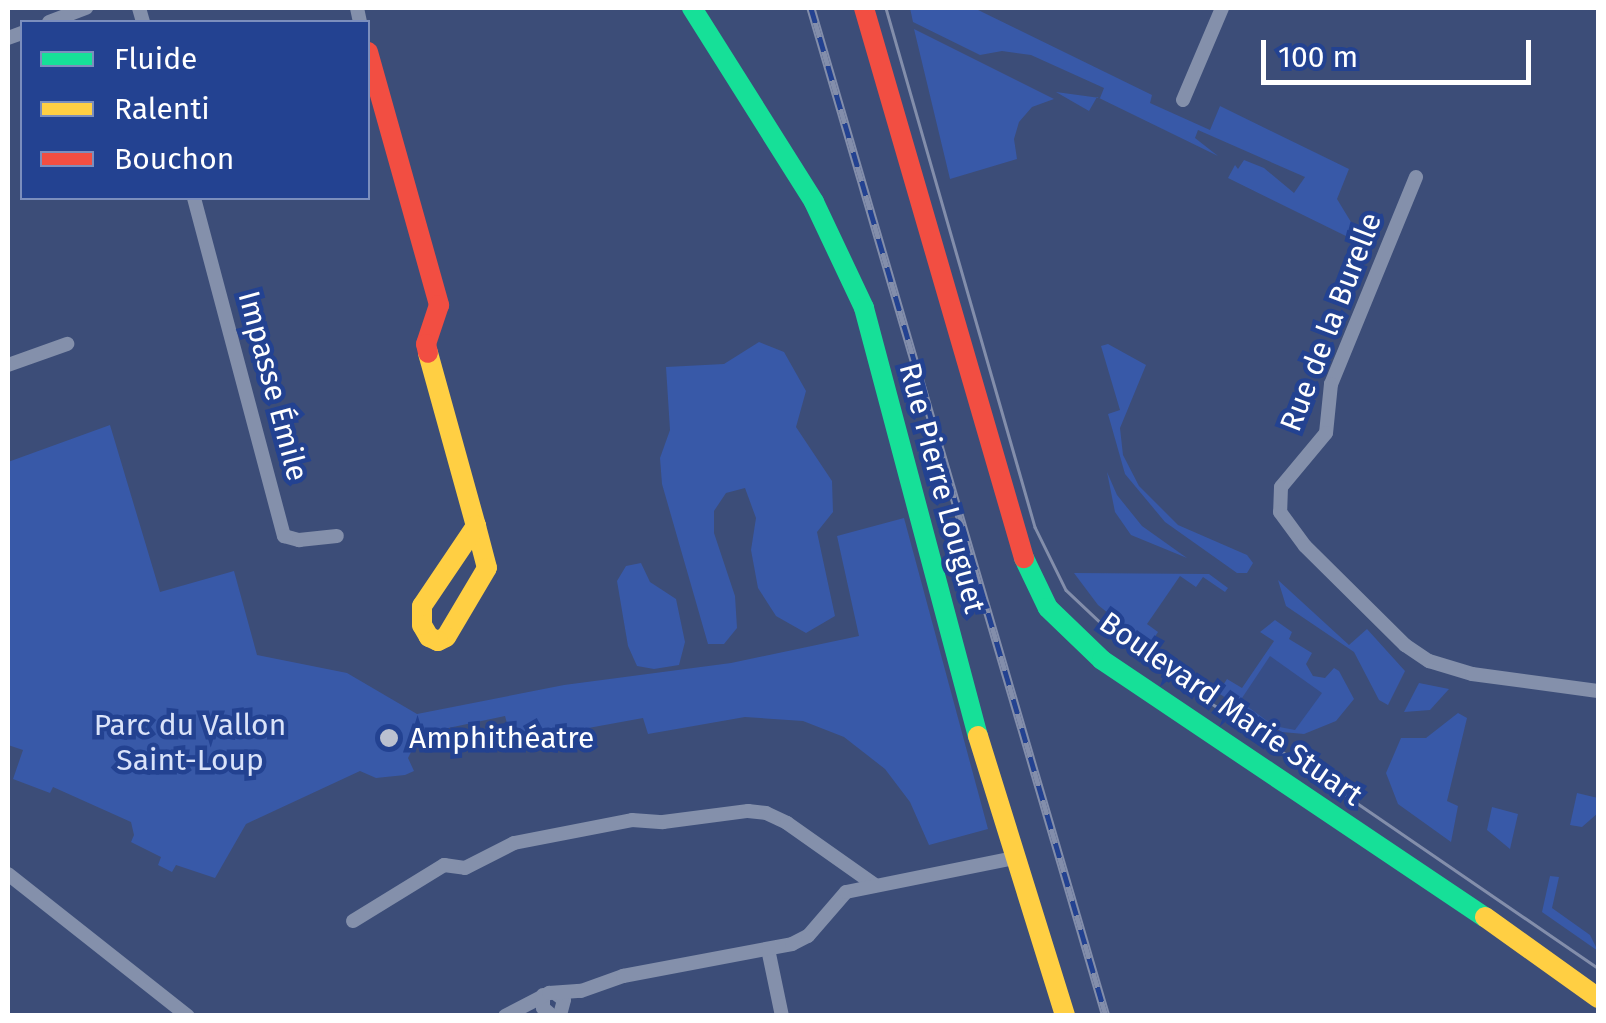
<!DOCTYPE html>
<meta charset="utf-8">
<style>
body{margin:0}
#map{position:relative;width:1606px;height:1023px;overflow:hidden;background:#3c4d78;font-family:"Fira Sans",sans-serif}
div>[style]{position:absolute}
[style*='--x']{left:calc(var(--x)*1px);top:calc(var(--y)*1px);width:calc(var(--w)*1px);rotate:calc(var(--a)*1deg)}
.green>*{inset:0;background:#3859a8}
.water>*{inset:0;background:#374e87}
.street>*{height:14px;margin:-7px;padding:0 7px;transform-origin:7px;border-radius:7px;background:#8490ab}
.fast>*{height:20px;margin:-10px;padding:0 10px;transform-origin:10px;border-radius:10px;background:#16e098}
.slow>*{height:20px;margin:-10px;padding:0 10px;transform-origin:10px;border-radius:10px;background:#ffcf43}
.jam>*{height:20px;margin:-10px;padding:0 10px;transform-origin:10px;border-radius:10px;background:#f24e42}
.tram>*{height:2.5px;margin:-1.25px;padding:0 1.25px;transform-origin:1.25px;border-radius:1.25px;background:#838eab}
.rail>*{height:9px;margin-top:-4.5px;transform-origin:0;background:repeating-linear-gradient(90deg,#234291 0 15px,#838eab 0 30px);box-sizing:border-box;border-block:2px solid #838eab}
.dots>*{width:28px;height:28px;translate:-50% -50%;box-sizing:border-box;border:5px solid #234291;border-radius:50%}
span{translate:-50% -50%;white-space:nowrap;text-align:center;line-height:1.15;-webkit-text-stroke:9px #234291;paint-order:stroke}
.street-label{font-size:30px;color:#fff}
.park-label{font-size:30px;color:#dae3f9}
.poi-label{font-size:30px;color:#fff}
.left{translate:0 -50%;text-align:left}
.frame{position:absolute;inset:0;border:10px solid #fff;pointer-events:none}
.legend{position:absolute;left:20px;top:20px;width:350px;height:180px;box-sizing:border-box;background:#234291;border:2px solid #7b8ebd;margin:0;padding:12px 18px;list-style:none;font-size:30px;color:#fff}
.legend li{display:flex;align-items:center;gap:20px;height:50px}
.legend b{width:50px;border:2px solid #7b8ebd}
.scale{position:absolute;left:1261px;top:40px;width:270px;height:45px;box-sizing:border-box;border:5px solid #fff;border-top:0;padding-left:12px;font-size:30px;line-height:35px;white-space:nowrap;color:#fff;-webkit-text-stroke:8px #234291;paint-order:stroke}
</style>
<div id="map">
<div class="green">
<i style="clip-path:polygon(910px 8px,974px 8px,1152px 95px,1150px 103px,1210px 130px,1220px 106px,1349px 169px,1337px 199px,1351px 222px,1352px 239px,1228px 178px,1235px 165px,1238px 169px,1244px 160px,1264px 168px,1294px 193px,1305px 177px,1198px 130px,1195px 138px,1218px 156px,1097px 97px,1089px 111px,1056px 92px,1100px 98px,1104px 88px,1031px 55px,1002px 51px,980px 55px,913px 22px)"></i>
<i style="clip-path:polygon(914px 29px,1054px 99px,1032px 107px,1019px 122px,1014px 139px,1017px 159px,950px 179px)"></i>
<i style="clip-path:polygon(759px 342px,784px 352px,806px 391px,796px 427px,832px 481px,833px 512px,817px 532px,835px 616px,806px 633px,776px 616px,758px 588px,751px 550px,756px 518px,745px 488px,726px 493px,714px 511px,714px 533px,735px 596px,737px 628px,724px 644px,708px 644px,662px 484px,660px 458px,670px 430px,666px 367px,724px 364px)"></i>
<i style="clip-path:polygon(1108px 344px,1146px 365px,1120px 428px,1123px 455px,1139px 486px,1178px 525px,1247px 555px,1253px 563px,1247px 573px,1237px 573px,1165px 522px,1125px 474px,1108px 414px,1120px 410px,1101px 346px)"></i>
<i style="clip-path:polygon(110px 425px,160px 592px,234px 571px,257px 655px,347px 673px,417px 714px,564px 685px,731px 663px,859px 636px,837px 536px,904px 518px,988px 829px,929px 845px,910px 802px,885px 769px,844px 737px,803px 721px,745px 717px,648px 734px,643px 718px,512px 742px,505px 716px,420px 734px,408px 758px,414px 771px,405px 775px,376px 778px,360px 771px,246px 824px,215px 878px,176px 865px,172px 872px,158px 865px,161px 857px,131px 842px,134px 835px,131px 822px,53px 787px,50px 793px,13px 779px,23px 750px,8px 745px,8px 462px)"></i>
<i style="clip-path:polygon(1107px 472px,1117px 495px,1142px 526px,1187px 558px,1131px 535px,1115px 512px)"></i>
<i style="clip-path:polygon(641px 563px,650px 582px,676px 599px,685px 642px,679px 665px,654px 669px,637px 666px,628px 646px,617px 581px,626px 566px)"></i>
<i style="clip-path:polygon(1074px 573px,1209px 574px,1228px 588px,1225px 592px,1203px 577px,1196px 587px,1180px 576px,1147px 624px,1158px 632px,1149px 646px,1098px 605px)"></i>
<i style="clip-path:polygon(1278px 580px,1349px 645px,1367px 629px,1405px 671px,1388px 705px,1379px 700px,1354px 652px,1286px 606px)"></i>
<i style="clip-path:polygon(1275px 620px,1292px 632px,1289px 639px,1312px 653px,1306px 664px,1313px 676px,1325px 678px,1334px 668px,1339px 671px,1354px 699px,1336px 721px,1304px 734px,1282px 732px,1218px 693px,1227px 679px,1242px 688px,1274px 641px,1260px 632px)"></i>
<i style="clip-path:polygon(1419px 683px,1449px 689px,1430px 710px,1404px 712px)"></i>
<i style="clip-path:polygon(1458px 713px,1467px 718px,1447px 801px,1458px 806px,1451px 842px,1398px 804px,1386px 773px,1401px 738px,1426px 738px)"></i>
<i style="clip-path:polygon(1577px 793px,1598px 798px,1598px 813px,1582px 827px,1570px 825px)"></i>
<i style="clip-path:polygon(1492px 807px,1518px 814px,1510px 849px,1487px 830px)"></i>
<i style="clip-path:polygon(1550px 876px,1559px 877px,1552px 908px,1590px 935px,1598px 951px,1542px 912px)"></i>
</div>
<div class="water">
<i style="clip-path:polygon(1270px 656px,1322px 693px,1295px 730px,1274px 726px,1240px 701px)"></i>
</div>
<div class="street">
<i style="--x:139;--y:8;--w:15;--a:74"></i>
<i style="--x:357;--y:8;--w:14;--a:78"></i>
<i style="--x:49;--y:22;--w:40;--a:-21"></i>
<i style="--x:8;--y:38;--w:15;--a:-20"></i>
<i style="--x:1183;--y:100;--w:100;--a:-67"></i>
<i style="--x:1416;--y:177;--w:224;--a:112.3"></i>
<i style="--x:1331;--y:384;--w:49;--a:95.8"></i>
<i style="--x:1326;--y:433;--w:70;--a:129.8"></i>
<i style="--x:1281;--y:487;--w:25;--a:92"></i>
<i style="--x:1280;--y:512;--w:42;--a:53.7"></i>
<i style="--x:1305;--y:546;--w:141;--a:44.7"></i>
<i style="--x:1405;--y:645;--w:29;--a:34"></i>
<i style="--x:1429;--y:661;--w:45;--a:16.8"></i>
<i style="--x:1472;--y:674;--w:127;--a:7.7"></i>
<i style="--x:194;--y:198;--w:350;--a:75.1"></i>
<i style="--x:284;--y:536;--w:16;--a:15"></i>
<i style="--x:299;--y:540;--w:38;--a:-6"></i>
<i style="--x:8;--y:365;--w:63;--a:-19.6"></i>
<i style="--x:8;--y:874;--w:229;--a:38.3"></i>
<i style="--x:353;--y:921;--w:107;--a:-31.6"></i>
<i style="--x:444;--y:865;--w:21;--a:8"></i>
<i style="--x:465;--y:868;--w:55;--a:-27"></i>
<i style="--x:514;--y:843;--w:120;--a:-11"></i>
<i style="--x:632;--y:820;--w:31;--a:4"></i>
<i style="--x:663;--y:822;--w:86;--a:-7.4"></i>
<i style="--x:748;--y:811;--w:18;--a:6"></i>
<i style="--x:766;--y:813;--w:23;--a:25"></i>
<i style="--x:787;--y:823;--w:108;--a:35.2"></i>
<i style="--x:768;--y:949;--w:68;--a:78.2"></i>
<i style="--x:555;--y:993;--w:11;--a:38"></i>
<i style="--x:564;--y:1000;--w:11;--a:105"></i>
<i style="--x:543;--y:995;--w:13;--a:90"></i>
<i style="--x:543;--y:1008;--w:9;--a:41"></i>
<i style="--x:505;--y:1016;--w:50;--a:-27.6"></i>
<i style="--x:549;--y:993;--w:32;--a:-4"></i>
<i style="--x:581;--y:991;--w:45;--a:-19.7"></i>
<i style="--x:623;--y:976;--w:172;--a:-10.7"></i>
<i style="--x:792;--y:944;--w:18;--a:-27"></i>
<i style="--x:808;--y:936;--w:58;--a:-49.2"></i>
<i style="--x:846;--y:892;--w:171;--a:-11.4"></i>
</div>
<div class="fast">
<i style="--x:692;--y:8;--w:229;--a:57.8"></i>
<i style="--x:814;--y:202;--w:117;--a:64.7"></i>
<i style="--x:864;--y:308;--w:443;--a:75.1"></i>
<i style="--x:1024;--y:558;--w:55;--a:64.4"></i>
<i style="--x:1048;--y:608;--w:75;--a:43.9"></i>
<i style="--x:1102;--y:660;--w:461;--a:33.9"></i>
</div>
<div class="slow">
<i style="--x:428;--y:353;--w:180;--a:74.5"></i>
<i style="--x:476;--y:526;--w:43;--a:75.3"></i>
<i style="--x:487;--y:568;--w:80;--a:120.7"></i>
<i style="--x:446;--y:637;--w:9;--a:153"></i>
<i style="--x:438;--y:641;--w:10;--a:-156"></i>
<i style="--x:429;--y:637;--w:14;--a:-120"></i>
<i style="--x:422;--y:625;--w:19;--a:-90"></i>
<i style="--x:422;--y:606;--w:97;--a:-56"></i>
<i style="--x:978;--y:736;--w:293;--a:72.7"></i>
<i style="--x:1485;--y:917;--w:139;--a:35.6"></i>
</div>
<div class="jam">
<i style="--x:864;--y:8;--w:573;--a:73.78"></i>
<i style="--x:368;--y:52;--w:263;--a:74.3"></i>
<i style="--x:439;--y:305;--w:41;--a:108.4"></i>
<i style="--x:426;--y:344;--w:9;--a:77"></i>
</div>
<div class="tram">
<i style="--x:886;--y:8;--w:540;--a:73.98"></i>
<i style="--x:1035;--y:527;--w:70;--a:63.8"></i>
<i style="--x:1066;--y:590;--w:73;--a:43.3"></i>
<i style="--x:1119;--y:640;--w:581;--a:34.4"></i>
</div>
<div class="rail">
<i style="--x:811;--y:8;--w:1050;--a:73.69"></i>
</div>
<div class="dots">
<i style="left:389px;top:738px;background:#bbc1d0"></i>
</div>
<div class="street-label">
<span style="left:1331px;top:322px;rotate:-69deg">Rue de la Burelle</span>
<span style="left:273px;top:386px;rotate:75deg">Impasse Émile</span>
<span style="left:942px;top:488px;rotate:75deg">Rue Pierre Louguet</span>
<span style="left:1231px;top:709px;rotate:35deg">Boulevard Marie Stuart</span>
</div>
<div class="park-label">
<span style="left:190px;top:742px">Parc du Vallon<br>Saint-Loup</span>
</div>
<div class="poi-label">
<span class="left" style="left:409px;top:738px">Amphithéatre</span>
</div>
<div class="frame"></div>
<ul class="legend">
<li><b style="height:12px;background:#16e098"></b>Fluide</li>
<li><b style="height:12px;background:#ffcf43"></b>Ralenti</li>
<li><b style="height:12px;background:#f24e42"></b>Bouchon</li>
</ul>
<div class="scale">100 m</div>
</div>
